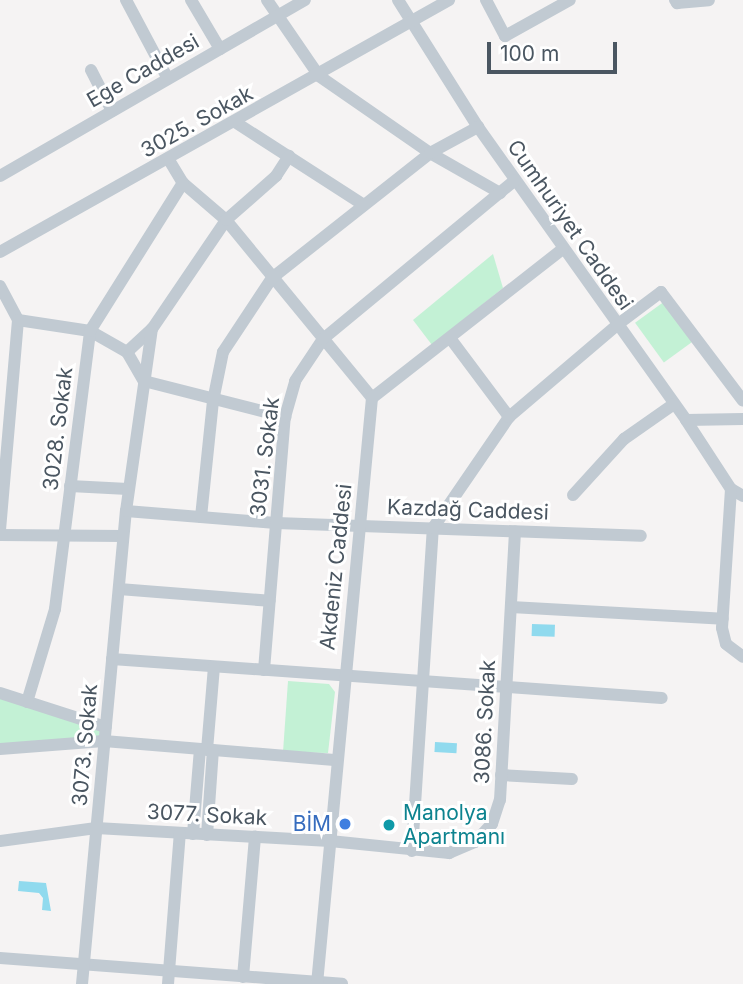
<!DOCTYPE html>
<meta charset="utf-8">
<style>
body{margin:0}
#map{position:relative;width:743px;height:984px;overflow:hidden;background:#f5f3f3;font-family:Inter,sans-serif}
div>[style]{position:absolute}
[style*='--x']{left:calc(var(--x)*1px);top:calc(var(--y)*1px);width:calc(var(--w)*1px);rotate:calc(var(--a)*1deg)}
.green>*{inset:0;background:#c3f1d5;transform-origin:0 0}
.water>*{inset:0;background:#90daee;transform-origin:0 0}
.minor>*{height:12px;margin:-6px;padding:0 6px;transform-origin:6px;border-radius:6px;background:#c1cad2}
.dots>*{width:19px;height:19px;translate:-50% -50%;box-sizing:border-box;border:4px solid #fff;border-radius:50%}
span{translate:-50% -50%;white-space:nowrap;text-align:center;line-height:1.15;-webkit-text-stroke:6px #fff;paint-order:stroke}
.street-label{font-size:21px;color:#4a5661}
.culture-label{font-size:21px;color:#0d838f}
.left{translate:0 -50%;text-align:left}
.shop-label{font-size:21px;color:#366cbe}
.right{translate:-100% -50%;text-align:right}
.scale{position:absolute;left:487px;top:42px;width:130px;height:32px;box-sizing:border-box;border:4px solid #4a5661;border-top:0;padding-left:9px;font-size:21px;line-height:24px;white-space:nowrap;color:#4a5661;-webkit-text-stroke:5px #fff;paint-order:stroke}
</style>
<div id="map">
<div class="green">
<i style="clip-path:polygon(493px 254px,503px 288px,432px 345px,413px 320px)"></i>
<i style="left:665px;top:301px;width:49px;height:37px;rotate:54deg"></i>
<i style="clip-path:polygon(288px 681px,329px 684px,335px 692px,328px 753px,283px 752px)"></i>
<i style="clip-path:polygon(0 696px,101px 727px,99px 736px,0 744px)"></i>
</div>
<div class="water">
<i style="left:532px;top:624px;width:23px;height:12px;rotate:2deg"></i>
<i style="left:435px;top:742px;width:22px;height:10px;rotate:3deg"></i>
<i style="clip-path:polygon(19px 881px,46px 883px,51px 911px,42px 910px,43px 898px,39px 893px,18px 891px)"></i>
</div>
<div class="minor">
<i style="--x:126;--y:0;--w:89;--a:62"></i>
<i style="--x:191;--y:0;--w:57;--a:59.4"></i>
<i style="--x:267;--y:0;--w:92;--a:55.6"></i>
<i style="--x:319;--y:76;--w:135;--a:34.7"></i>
<i style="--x:430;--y:153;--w:81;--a:29.7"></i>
<i style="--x:398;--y:0;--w:150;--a:57.8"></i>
<i style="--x:478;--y:127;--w:359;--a:54.6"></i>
<i style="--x:686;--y:420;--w:57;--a:-1"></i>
<i style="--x:486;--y:0;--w:41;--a:62.2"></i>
<i style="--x:505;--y:36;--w:74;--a:-29"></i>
<i style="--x:675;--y:0;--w:4;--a:56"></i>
<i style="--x:677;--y:3;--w:32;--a:-5"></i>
<i style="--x:91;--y:70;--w:46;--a:62.9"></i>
<i style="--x:235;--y:122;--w:153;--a:32.8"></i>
<i style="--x:169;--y:160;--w:27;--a:59"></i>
<i style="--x:183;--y:183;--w:57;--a:40.7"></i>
<i style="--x:226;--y:220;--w:230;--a:50.6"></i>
<i style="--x:0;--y:176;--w:352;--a:-30"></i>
<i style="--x:0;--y:252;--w:515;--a:-29.3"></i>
<i style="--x:0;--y:286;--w:38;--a:62"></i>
<i style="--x:18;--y:320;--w:211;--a:94.9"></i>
<i style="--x:18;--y:320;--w:73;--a:8.7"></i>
<i style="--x:90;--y:331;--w:43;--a:29.6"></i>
<i style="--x:127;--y:352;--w:34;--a:60"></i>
<i style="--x:144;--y:381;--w:146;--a:14.3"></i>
<i style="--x:450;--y:338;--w:99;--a:53.2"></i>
<i style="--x:127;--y:352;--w:34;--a:-43"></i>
<i style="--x:152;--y:329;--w:132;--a:-55.8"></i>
<i style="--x:226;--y:220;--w:67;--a:-41.3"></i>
<i style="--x:276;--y:176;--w:24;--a:-57"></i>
<i style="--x:686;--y:420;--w:82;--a:56.9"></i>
<i style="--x:731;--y:489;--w:14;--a:30"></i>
<i style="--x:70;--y:486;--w:58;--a:3"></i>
<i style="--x:731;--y:489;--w:139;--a:93.7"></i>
<i style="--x:722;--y:628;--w:16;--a:76"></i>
<i style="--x:726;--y:644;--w:21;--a:37"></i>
<i style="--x:573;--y:495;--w:76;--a:-47.7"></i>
<i style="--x:624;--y:439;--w:61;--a:-35"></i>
<i style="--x:126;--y:511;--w:150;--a:4.6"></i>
<i style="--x:276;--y:523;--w:365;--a:2"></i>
<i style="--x:201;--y:517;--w:117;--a:-84.1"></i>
<i style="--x:213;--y:401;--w:50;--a:-78.5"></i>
<i style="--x:223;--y:352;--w:89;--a:-56.5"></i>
<i style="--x:272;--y:278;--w:201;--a:-38.3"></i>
<i style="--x:430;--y:153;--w:55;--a:-28.4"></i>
<i style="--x:0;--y:535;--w:123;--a:0.5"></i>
<i style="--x:119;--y:589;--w:151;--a:4.5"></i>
<i style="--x:511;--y:607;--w:212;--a:3.2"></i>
<i style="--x:112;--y:659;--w:551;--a:4.06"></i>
<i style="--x:264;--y:670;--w:254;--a:-85.3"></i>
<i style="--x:285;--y:417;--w:37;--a:-74"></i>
<i style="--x:295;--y:381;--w:50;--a:-56.3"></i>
<i style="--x:323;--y:339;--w:249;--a:-39.6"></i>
<i style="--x:0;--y:693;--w:111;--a:17.8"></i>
<i style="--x:27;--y:702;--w:97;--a:-73.2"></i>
<i style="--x:55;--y:609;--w:280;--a:-82.8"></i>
<i style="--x:90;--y:331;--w:175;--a:-57.9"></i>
<i style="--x:0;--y:749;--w:104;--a:-4.4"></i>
<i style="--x:104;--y:741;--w:234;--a:4.7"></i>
<i style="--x:207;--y:750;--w:83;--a:-85.2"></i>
<i style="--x:501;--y:775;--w:71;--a:3.2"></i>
<i style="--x:193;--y:834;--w:85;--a:-85.3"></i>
<i style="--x:207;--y:835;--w:85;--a:-86"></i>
<i style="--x:0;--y:841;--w:97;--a:-7.7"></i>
<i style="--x:96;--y:828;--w:234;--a:3.2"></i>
<i style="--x:330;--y:841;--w:120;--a:5.8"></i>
<i style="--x:449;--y:853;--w:28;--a:-23"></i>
<i style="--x:475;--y:842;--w:25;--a:-47"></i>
<i style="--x:492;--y:824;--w:25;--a:-72"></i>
<i style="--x:500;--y:800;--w:269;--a:-86.8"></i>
<i style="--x:412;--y:851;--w:324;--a:-86.3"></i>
<i style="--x:433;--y:528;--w:135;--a:-55.6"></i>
<i style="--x:509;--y:417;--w:142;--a:-40.4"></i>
<i style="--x:617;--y:325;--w:55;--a:-36.9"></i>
<i style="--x:661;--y:292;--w:136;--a:53"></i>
<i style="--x:0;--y:958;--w:343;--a:4.3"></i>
<i style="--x:243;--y:977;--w:141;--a:-85.1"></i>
<i style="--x:82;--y:984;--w:475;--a:-84.7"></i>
<i style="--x:126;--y:511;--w:184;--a:-81.9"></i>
<i style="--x:168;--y:984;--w:151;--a:-85.5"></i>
<i style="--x:317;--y:984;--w:589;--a:-84.64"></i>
<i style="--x:372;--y:398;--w:242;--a:-38"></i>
</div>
<div class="dots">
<i style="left:345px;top:824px;background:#3f7fe0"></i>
<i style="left:389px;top:825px;background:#0f9aa8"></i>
</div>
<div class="street-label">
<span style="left:143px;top:71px;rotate:-30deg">Ege Caddesi</span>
<span style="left:197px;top:122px;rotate:-29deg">3025. Sokak</span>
<span style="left:570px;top:225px;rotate:55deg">Cumhuriyet Caddesi</span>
<span style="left:58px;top:429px;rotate:-83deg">3028. Sokak</span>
<span style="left:265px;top:457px;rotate:-83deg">3031. Sokak</span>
<span style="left:468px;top:510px;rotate:2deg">Kazdağ Caddesi</span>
<span style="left:336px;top:567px;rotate:-84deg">Akdeniz Caddesi</span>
<span style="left:485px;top:722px;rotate:-87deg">3086. Sokak</span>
<span style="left:85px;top:745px;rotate:-85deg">3073. Sokak</span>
<span style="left:207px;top:815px;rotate:3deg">3077. Sokak</span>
</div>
<div class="culture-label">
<span class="left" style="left:403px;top:825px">Manolya<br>Apartmanı</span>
</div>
<div class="shop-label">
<span class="right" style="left:331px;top:824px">BİM</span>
</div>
<div class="scale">100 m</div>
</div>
